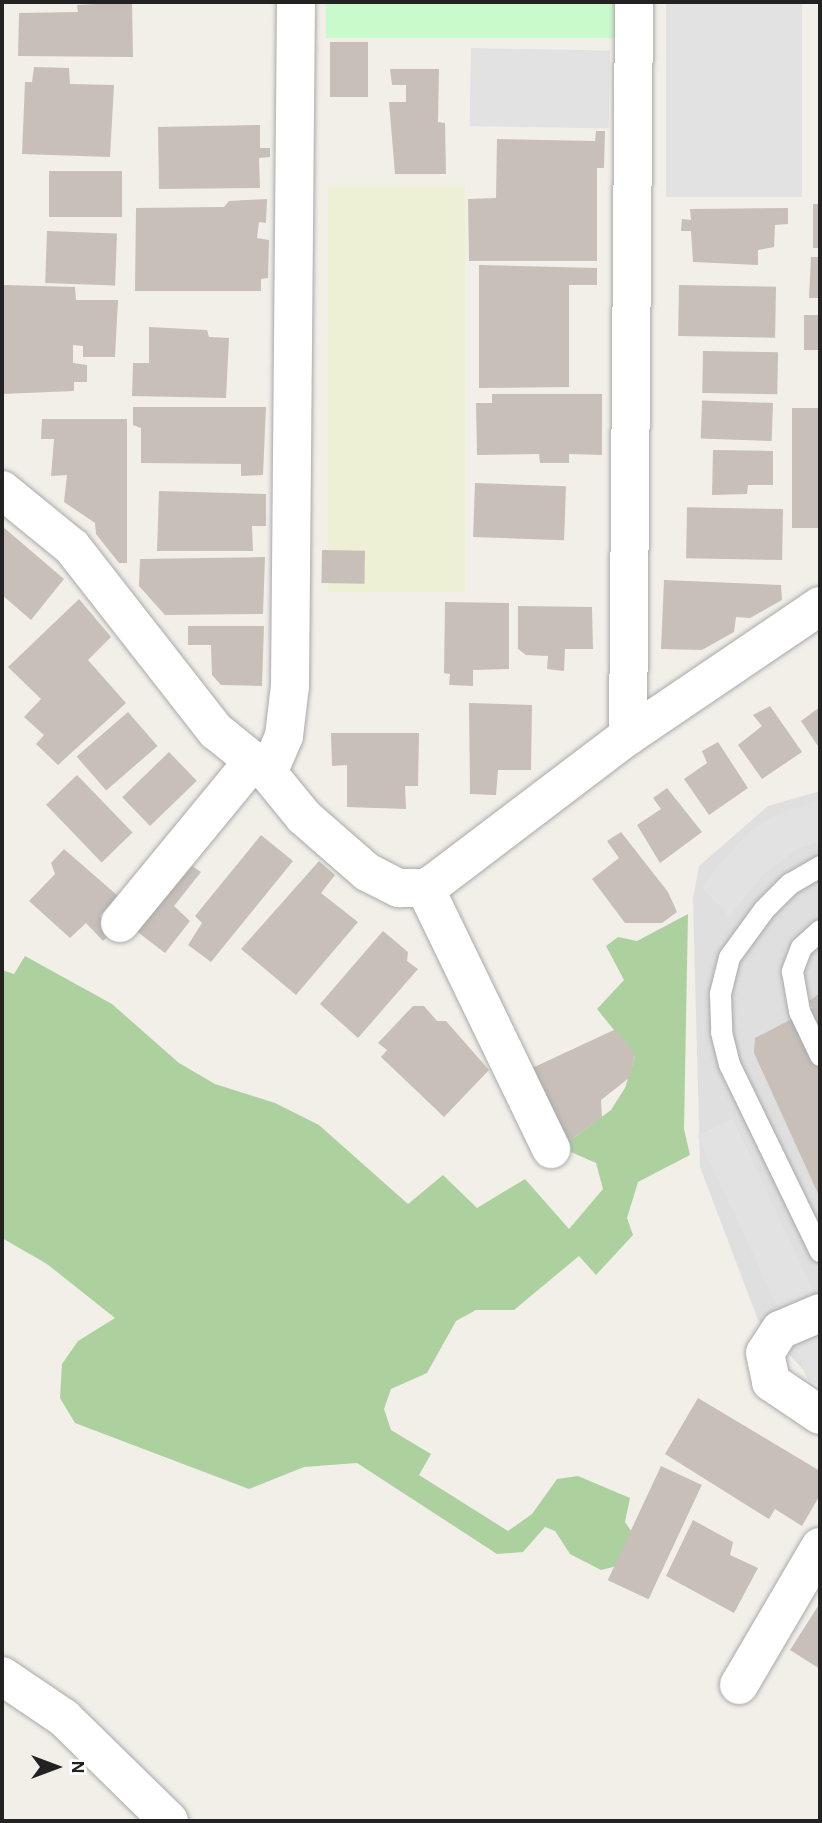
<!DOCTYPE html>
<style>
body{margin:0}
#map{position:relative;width:822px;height:1823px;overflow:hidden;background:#f2efe9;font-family:"Alegreya Sans",sans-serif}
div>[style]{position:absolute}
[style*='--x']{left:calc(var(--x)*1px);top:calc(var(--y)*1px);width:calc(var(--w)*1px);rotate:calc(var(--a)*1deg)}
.residential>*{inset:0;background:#e0dfdf}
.farmland>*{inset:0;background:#eef0d5;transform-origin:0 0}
.forest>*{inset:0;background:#add19e}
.park>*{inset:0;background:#c8facc;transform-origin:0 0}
.parking>*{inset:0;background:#e2e2e2;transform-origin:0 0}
.building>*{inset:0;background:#c7bfb8;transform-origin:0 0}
.roads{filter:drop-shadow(0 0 2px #a9a9a9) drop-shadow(0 0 2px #a9a9a9)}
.service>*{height:21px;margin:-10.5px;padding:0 10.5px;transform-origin:10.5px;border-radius:10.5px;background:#fff}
.minor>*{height:38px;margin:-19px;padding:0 19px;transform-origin:19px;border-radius:19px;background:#fff}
span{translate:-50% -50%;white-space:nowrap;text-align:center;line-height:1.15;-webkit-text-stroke:5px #fff;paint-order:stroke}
.frame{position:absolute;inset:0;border:4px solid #222;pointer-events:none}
.north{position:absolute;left:21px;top:1732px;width:70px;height:70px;-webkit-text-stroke:5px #fff;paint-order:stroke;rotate:90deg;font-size:19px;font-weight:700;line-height:28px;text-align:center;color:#222}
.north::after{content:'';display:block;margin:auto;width:24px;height:32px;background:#222;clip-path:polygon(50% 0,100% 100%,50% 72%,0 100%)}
</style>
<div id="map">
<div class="residential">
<i style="clip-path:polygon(820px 791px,820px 1388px,758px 1320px,700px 1167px,693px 898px,699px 866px,768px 806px)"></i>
</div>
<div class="farmland">
<i style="left:465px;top:186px;width:406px;height:137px;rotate:90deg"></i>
</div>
<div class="forest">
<i style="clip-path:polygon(688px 914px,684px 1129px,690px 1155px,638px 1182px,627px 1218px,633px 1235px,596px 1275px,579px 1256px,514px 1310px,476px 1310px,456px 1321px,427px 1373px,391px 1389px,384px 1409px,391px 1430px,431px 1454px,419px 1475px,508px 1531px,532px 1514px,557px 1479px,578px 1476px,630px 1498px,625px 1522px,642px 1547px,625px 1564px,601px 1570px,570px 1554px,555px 1531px,545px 1527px,523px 1552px,497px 1554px,357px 1463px,304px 1467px,249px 1489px,75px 1423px,60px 1398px,62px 1364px,78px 1341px,115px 1318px,47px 1264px,2px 1238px,2px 970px,14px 974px,25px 956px,112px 1004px,179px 1063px,215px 1084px,275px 1103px,319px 1125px,408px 1204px,443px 1175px,477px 1208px,525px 1179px,569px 1229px,603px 1189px,596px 1163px,571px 1152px,565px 1144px,611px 1110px,625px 1088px,635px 1056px,597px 1009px,624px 980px,606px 946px,618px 937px,637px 941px)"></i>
</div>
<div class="park">
<i style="left:326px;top:2px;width:289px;height:36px"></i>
</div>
<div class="parking">
<i style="left:666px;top:2px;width:136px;height:195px"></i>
<i style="left:471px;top:48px;width:139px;height:78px;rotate:1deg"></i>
<i style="clip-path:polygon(820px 800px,820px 841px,795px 850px,763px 875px,729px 916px,702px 888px,718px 866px,751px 830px,778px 814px)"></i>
<i style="left:733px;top:1119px;width:192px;height:39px;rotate:65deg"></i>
<i style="clip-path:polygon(820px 1332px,820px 1386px,807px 1379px,794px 1342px)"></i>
</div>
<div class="building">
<i style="clip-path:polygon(132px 2px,133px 57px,18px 56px,19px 13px,78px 12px,77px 5px)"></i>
<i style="left:330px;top:42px;width:38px;height:55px"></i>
<i style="clip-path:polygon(34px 67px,69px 68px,70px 84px,114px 85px,110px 157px,22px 154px,25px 82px,32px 82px)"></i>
<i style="clip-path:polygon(390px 69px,439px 69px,438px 122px,445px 123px,446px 174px,395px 174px,389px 102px,406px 102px,406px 85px,392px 85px)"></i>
<i style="clip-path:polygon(260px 125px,260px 148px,270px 148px,270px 157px,259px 158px,260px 188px,159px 189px,158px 127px)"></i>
<i style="clip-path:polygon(596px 131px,605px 131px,604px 168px,597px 168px,597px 261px,469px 261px,468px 199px,496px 198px,497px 139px,595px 141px)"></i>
<i style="left:49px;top:171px;width:73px;height:46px"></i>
<i style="clip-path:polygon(267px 199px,266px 223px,259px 222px,257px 238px,269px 240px,268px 278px,261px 279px,261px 291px,135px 291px,136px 208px,224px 207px,229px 201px)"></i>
<i style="left:813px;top:204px;width:7px;height:44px"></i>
<i style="clip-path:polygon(788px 208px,788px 224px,775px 225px,774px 247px,758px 250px,758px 265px,693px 262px,691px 231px,681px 231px,682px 219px,691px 220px,690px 209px)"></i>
<i style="left:47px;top:231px;width:70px;height:52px;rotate:2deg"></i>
<i style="clip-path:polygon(811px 257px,820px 257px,820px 298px,809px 298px)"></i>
<i style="clip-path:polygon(479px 265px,597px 268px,597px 285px,569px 285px,569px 387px,479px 388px)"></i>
<i style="clip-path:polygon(4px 285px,75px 287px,76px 300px,118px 300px,115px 357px,83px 357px,83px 346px,73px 345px,73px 363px,87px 365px,87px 382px,74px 382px,74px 391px,2px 394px)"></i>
<i style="left:679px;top:285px;width:97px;height:51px;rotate:1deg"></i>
<i style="left:804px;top:315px;width:16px;height:35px"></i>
<i style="clip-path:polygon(149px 327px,207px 330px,209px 337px,229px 338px,226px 398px,132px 396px,133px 363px,149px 363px)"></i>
<i style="left:703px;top:351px;width:75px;height:42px;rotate:1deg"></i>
<i style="clip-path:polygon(492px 394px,602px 394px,602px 455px,569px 454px,569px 463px,540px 463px,539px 454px,477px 455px,476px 403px,492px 403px)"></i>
<i style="left:773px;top:403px;width:38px;height:71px;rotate:92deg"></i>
<i style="clip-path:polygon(133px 407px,266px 407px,263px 475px,241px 476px,241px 464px,141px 463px,141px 428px,133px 425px)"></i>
<i style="left:792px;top:408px;width:28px;height:120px"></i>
<i style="clip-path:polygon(42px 419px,127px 419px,127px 563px,119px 563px,96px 534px,95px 523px,64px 502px,67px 475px,51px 476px,54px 439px,41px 439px)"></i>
<i style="clip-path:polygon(713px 450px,773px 451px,773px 485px,748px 485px,747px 494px,712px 495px)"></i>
<i style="left:475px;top:483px;width:91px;height:54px;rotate:2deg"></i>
<i style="clip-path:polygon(159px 491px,266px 494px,266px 526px,252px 526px,253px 551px,157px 551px)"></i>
<i style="left:783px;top:509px;width:51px;height:96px;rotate:91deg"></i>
<i style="clip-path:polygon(2px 526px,64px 579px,31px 620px,2px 595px)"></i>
<i style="left:322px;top:550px;width:43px;height:33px;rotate:1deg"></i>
<i style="clip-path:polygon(265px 557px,263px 614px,165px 615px,139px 586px,140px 559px)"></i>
<i style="clip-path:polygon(664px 580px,781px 585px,782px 600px,750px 618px,736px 617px,734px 632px,702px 650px,661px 649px)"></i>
<i style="clip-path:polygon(79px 599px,111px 637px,88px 660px,126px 703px,58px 765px,36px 744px,44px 735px,24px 717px,41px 699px,8px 667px)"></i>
<i style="clip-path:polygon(445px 602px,509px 603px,509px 669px,473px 670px,473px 686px,449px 685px,450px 674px,444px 673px)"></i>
<i style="clip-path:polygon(518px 606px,592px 607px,593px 649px,565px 649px,564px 671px,547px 669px,548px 656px,526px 655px,518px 649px)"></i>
<i style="clip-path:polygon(188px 626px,264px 626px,262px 686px,221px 685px,212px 675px,211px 645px,188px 645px)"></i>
<i style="clip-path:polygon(469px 703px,532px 705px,531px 770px,498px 770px,496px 795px,470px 794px)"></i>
<i style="clip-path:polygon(770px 706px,802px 752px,762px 779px,738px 745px,762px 726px,753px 715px)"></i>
<i style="clip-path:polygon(820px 707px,820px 749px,801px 721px)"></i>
<i style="left:128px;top:712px;width:45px;height:68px;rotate:49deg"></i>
<i style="clip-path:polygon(331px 733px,419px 733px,418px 786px,405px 786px,406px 809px,347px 807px,347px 765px,332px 766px)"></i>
<i style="clip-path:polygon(718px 742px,748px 788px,709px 815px,684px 779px,707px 763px,702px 751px)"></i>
<i style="left:169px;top:752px;width:40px;height:65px;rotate:46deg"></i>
<i style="left:77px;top:775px;width:80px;height:43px;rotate:46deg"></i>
<i style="clip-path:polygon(667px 788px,702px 832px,660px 863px,637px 825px,661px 809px,653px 798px)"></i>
<i style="clip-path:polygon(621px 832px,668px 892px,677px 912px,662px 923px,625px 923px,592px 879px,619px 858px,607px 841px)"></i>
<i style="clip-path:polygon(261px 835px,293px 861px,211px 962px,188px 945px,202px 923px,195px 916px)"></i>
<i style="clip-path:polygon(64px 849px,118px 896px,100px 916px,113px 931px,103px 941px,86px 923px,70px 938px,29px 901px,55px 874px,51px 863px)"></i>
<i style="clip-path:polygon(319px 861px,335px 875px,321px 893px,358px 922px,296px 995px,241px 949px)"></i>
<i style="clip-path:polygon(188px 863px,201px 872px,174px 906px,190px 921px,165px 953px,135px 930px)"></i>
<i style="clip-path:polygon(383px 931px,408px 952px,407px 961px,418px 969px,358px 1038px,320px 1004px)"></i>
<i style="clip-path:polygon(820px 993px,820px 1198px,754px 1053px,755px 1038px,813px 1008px,809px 1001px)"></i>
<i style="clip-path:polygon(413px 1006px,424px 1006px,437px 1021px,446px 1021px,489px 1070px,444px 1117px,381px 1057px,387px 1050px,378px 1043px)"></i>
<i style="clip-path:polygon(616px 1029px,635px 1055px,629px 1078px,601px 1100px,602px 1117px,565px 1144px,530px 1069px)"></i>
<i style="clip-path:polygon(698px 1398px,820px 1471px,820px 1495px,802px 1526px,775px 1509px,769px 1519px,665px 1454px)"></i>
<i style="left:661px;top:1466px;width:45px;height:126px;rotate:25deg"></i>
<i style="clip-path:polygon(693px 1520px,733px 1542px,730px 1555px,758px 1568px,734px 1613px,666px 1576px)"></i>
<i style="clip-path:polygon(820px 1603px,820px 1669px,790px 1650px)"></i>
</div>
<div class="roads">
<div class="service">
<i style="--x:820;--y:866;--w:34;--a:150"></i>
<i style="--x:790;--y:883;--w:37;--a:135"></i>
<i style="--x:764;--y:909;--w:59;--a:126.1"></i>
<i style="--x:729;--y:957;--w:38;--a:104"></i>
<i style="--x:720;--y:994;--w:38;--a:88"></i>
<i style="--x:721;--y:1032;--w:33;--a:76"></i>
<i style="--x:729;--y:1064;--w:208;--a:64.1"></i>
<i style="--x:820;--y:930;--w:25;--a:138"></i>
<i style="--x:801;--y:947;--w:26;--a:111"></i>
<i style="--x:792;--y:971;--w:41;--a:80.1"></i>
<i style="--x:799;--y:1011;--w:49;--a:64.5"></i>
</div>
<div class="minor">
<i style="--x:2;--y:490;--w:90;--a:39.2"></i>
<i style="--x:72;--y:547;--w:234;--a:52"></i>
<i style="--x:216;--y:731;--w:67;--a:38.9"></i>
<i style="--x:268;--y:773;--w:57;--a:50.7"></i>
<i style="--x:304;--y:817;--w:84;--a:41.1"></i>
<i style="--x:367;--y:872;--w:36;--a:27"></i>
<i style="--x:399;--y:888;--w:26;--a:0"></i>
<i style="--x:425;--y:888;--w:10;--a:-29"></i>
<i style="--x:434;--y:883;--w:243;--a:-37.2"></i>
<i style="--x:628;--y:736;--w:232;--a:-34.1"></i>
<i style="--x:628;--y:736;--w:734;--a:-89.53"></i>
<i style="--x:268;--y:773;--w:40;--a:-66.6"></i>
<i style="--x:284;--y:736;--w:50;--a:-83.2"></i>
<i style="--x:290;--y:686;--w:684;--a:-89.5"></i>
<i style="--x:425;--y:888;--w:290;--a:64.2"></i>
<i style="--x:120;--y:923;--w:210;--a:-50.6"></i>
<i style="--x:820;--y:1313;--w:43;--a:157"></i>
<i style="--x:780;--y:1330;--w:27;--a:123"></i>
<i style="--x:765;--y:1353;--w:30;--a:78"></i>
<i style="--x:771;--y:1382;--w:59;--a:34"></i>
<i style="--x:2;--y:1676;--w:75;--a:34.1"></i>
<i style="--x:64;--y:1718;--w:147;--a:44.4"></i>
<i style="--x:739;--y:1685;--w:160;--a:-59.6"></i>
</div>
</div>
<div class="frame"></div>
<div class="north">N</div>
</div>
